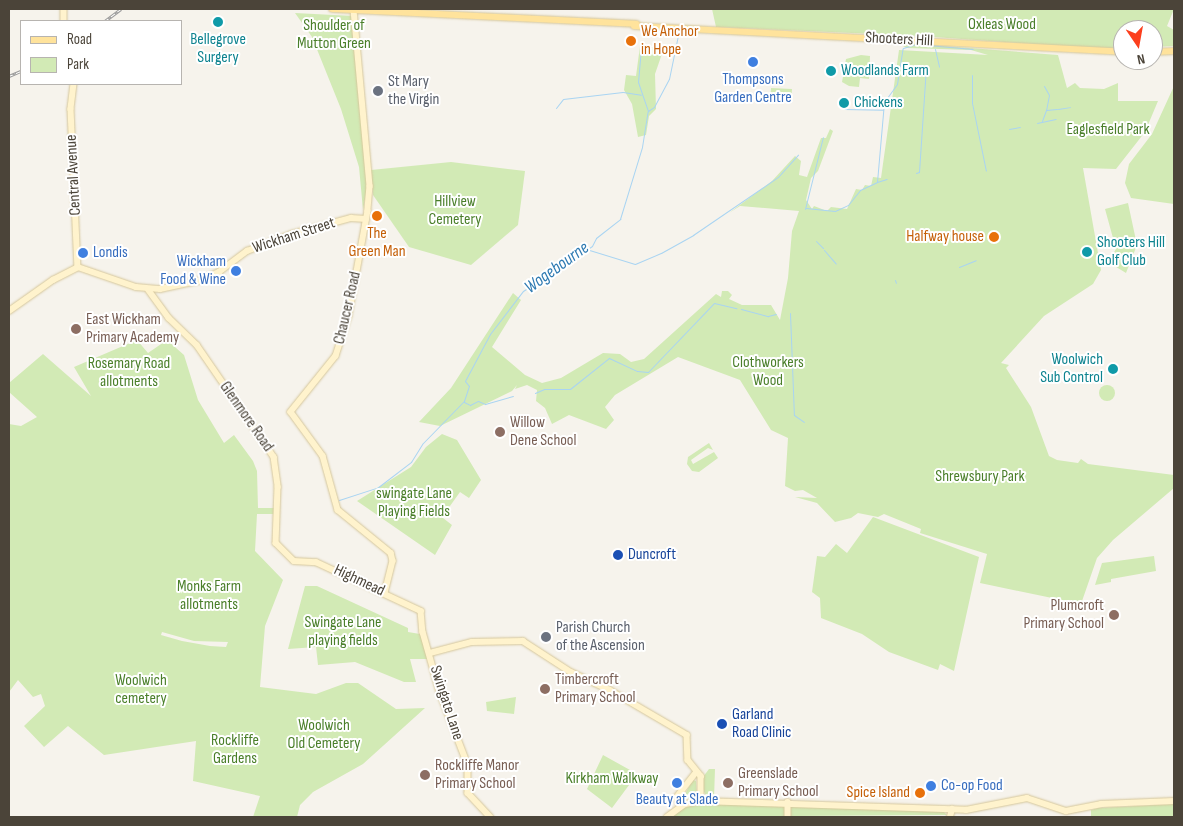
<!DOCTYPE html>
<style>
body{margin:0}
#map{position:relative;width:1183px;height:826px;overflow:hidden;background:#f6f3ec;font-family:"Sofia Sans Condensed",sans-serif}
div>[style]{position:absolute}
[style*='--x']{left:calc(var(--x)*1px);top:calc(var(--y)*1px);width:calc(var(--w)*1px);rotate:calc(var(--a)*1deg)}
.green>*{inset:0;background:#d2eab5;transform-origin:0 0}
.round{border-radius:50%}
.stream>*{height:1px;margin:-0.5px;padding:0 0.5px;transform-origin:0.5px;border-radius:0.5px;background:#a9d4f2}
.roads{filter:drop-shadow(0 0 1px #d6c79b) drop-shadow(0 0 1px #d6c79b)}
.secondary>*{height:5.5px;margin:-2.75px;padding:0 2.75px;transform-origin:2.75px;border-radius:2.75px;background:#fff3cd}
.primary>*{height:6px;margin:-3px;padding:0 3px;transform-origin:3px;border-radius:3px;background:#ffe39c}
.rail>*{height:3px;margin-top:-1.5px;transform-origin:0;background:repeating-linear-gradient(90deg,#fff 0 4px,#9a9a9a 0 8px);box-sizing:border-box;border-block:1px solid #9a9a9a}
.dots>*{width:14px;height:14px;translate:-50% -50%;box-sizing:border-box;border:2px solid #fff;border-radius:50%}
span{translate:-50% -50%;white-space:nowrap;text-align:center;line-height:1.15;-webkit-text-stroke:4px #fff;paint-order:stroke}
.park-label{font-size:16px;color:#4a7f2a}
.food-label{font-size:16px;color:#c56008}
.left{translate:0 -50%;text-align:left}
.right{translate:-100% -50%;text-align:right}
.culture-label{font-size:16px;color:#0d838f}
.street-label{font-size:16px;color:#4b4439}
.shop-label{font-size:16px;color:#366cbe}
.worship-label{font-size:16px;color:#5b616d}
.education-label{font-size:16px;color:#785e54}
.transit-label{font-size:16px;color:#164399}
.water-label{font-size:18px;color:#2e7ab2;font-style:italic}
.frame{position:absolute;inset:0;border:10px solid #4b4439;pointer-events:none}
.legend{position:absolute;left:20px;top:20px;width:162px;height:65px;box-sizing:border-box;background:#fff;border:1px solid #b7b4b0;margin:0;padding:6px 9px;list-style:none;font-size:15px;color:#4b4439}
.legend li{display:flex;align-items:center;gap:10px;height:25px}
.legend b{width:25px;border:1px solid #b7b4b0}
.north{position:absolute;left:1113px;top:20px;width:50px;height:50px;box-sizing:border-box;background:#fff;border:1px solid #b7b4b0;border-radius:50%;rotate:168deg;font-size:14px;font-weight:700;line-height:20px;text-align:center;color:#4b4439}
.north::after{content:'';display:block;margin:auto;width:18px;height:22px;background:#fc3f1d;clip-path:polygon(50% 0,100% 100%,50% 72%,0 100%)}
</style>
<div id="map">
<div class="green">
<i style="clip-path:polygon(712px 9px,1174px 9px,1167px 26px,1174px 30px,1174px 46px,1153px 47px,1153px 30px,1123px 30px,1123px 48px,1103px 49px,920px 36px,716px 27px)"></i>
<i style="clip-path:polygon(295px 13px,353px 16px,367px 188px,363px 210px,359px 167px,341px 109px,312px 37px)"></i>
<i style="clip-path:polygon(905px 43px,1058px 55px,1067px 88px,1075px 83px,1080px 88px,1104px 89px,1118px 83px,1118px 101px,1158px 101px,1145px 132px,1116px 169px,1083px 168px,1101px 270px,1093px 284px,1044px 316px,1001px 363px,1009px 365px,1006px 368px,1031px 407px,1049px 456px,1057px 460px,1078px 463px,1081px 459px,1088px 464px,1174px 475px,1174px 488px,1113px 540px,1097px 558px,1081px 604px,980px 583px,987px 554px,920px 533px,921px 529px,884px 514px,878px 517px,858px 513px,851px 518px,835px 522px,817px 503px,795px 497px,817px 498px,803px 490px,795px 491px,785px 486px,788px 438px,771px 430px,740px 380px,678px 357px,615px 395px,605px 407px,614px 420px,606px 429px,569px 415px,552px 424px,545px 408px,536px 401px,537px 390px,527px 385px,515px 389px,517px 385px,512px 391px,440px 426px,419px 422px,451px 388px,513px 293px,521px 300px,492px 347px,525px 375px,542px 383px,561px 378px,603px 353px,620px 354px,631px 362px,644px 359px,716px 294px,721px 297px,722px 291px,728px 291px,732px 295px,729px 299px,742px 305px,771px 305px,780px 320px,788px 278px,792px 231px,799px 211px,740px 206px,729px 213px,772px 181px,795px 156px,801px 161px,799px 175px,807px 177px,821px 138px,826px 138px,830px 129px,833px 131px,818px 171px,811px 178px,806px 200px,812px 209px,814px 206px,827px 211px,831px 207px,847px 209px,856px 189px,862px 190px,865px 185px,871px 186px,873px 177px,881px 178px,899px 50px,988px 55px,971px 50px,907px 48px,903px 46px)"></i>
<i style="clip-path:polygon(640px 46px,664px 48px,655px 74px,656px 109px,649px 116px,646px 135px,638px 137px,632px 104px,624px 90px,626px 75px,636px 76px)"></i>
<i style="clip-path:polygon(861px 55px,870px 56px,869px 79px,860px 78px,859px 87px,849px 86px,842px 82px,846px 59px)"></i>
<i style="clip-path:polygon(1174px 86px,1174px 204px,1131px 198px,1125px 183px,1129px 164px,1152px 134px)"></i>
<i style="left:771px;top:88px;width:21px;height:11px;rotate:3deg"></i>
<i style="clip-path:polygon(451px 162px,525px 171px,518px 225px,471px 265px,409px 247px,373px 195px,371px 170px)"></i>
<i style="clip-path:polygon(1128px 203px,1137px 245px,1126px 273px,1108px 262px,1116px 249px,1105px 209px)"></i>
<i style="clip-path:polygon(evenodd,137px 340px,148px 353px,167px 340px,184px 355px,198px 400px,224px 443px,234px 435px,253px 461px,257px 471px,258px 508px,274px 508px,274px 514px,257px 514px,255px 551px,283px 580px,265px 626px,260px 687px,316px 694px,346px 683px,358px 683px,396px 709px,425px 708px,363px 764px,313px 792px,300px 805px,297px 817px,253px 817px,260px 796px,193px 781px,196px 741px,104px 755px,68px 726px,44px 747px,24px 726px,45px 706px,41px 694px,33px 697px,18px 680px,9px 692px,9px 424px,21px 426px,37px 417px,9px 392px,9px 383px,43px 354px,91px 396px,74px 367px,137px 340px,162px 632px,194px 641px,228px 642px,226px 647px,210px 646px,182px 641px,161px 635px,162px 632px)"></i>
<i class="round" style="left:1099px;top:385px;width:16px;height:16px"></i>
<i style="clip-path:polygon(442px 434px,457px 440px,481px 480px,469px 498px,460px 492px,445px 513px,443px 518px,452px 525px,435px 555px,357px 501px,411px 467px,426px 447px)"></i>
<i style="clip-path:polygon(709px 443px,713px 450px,708px 448px,691px 460px,693px 464px,714px 452px,718px 458px,699px 472px,692px 471px,687px 464px,688px 457px)"></i>
<i style="clip-path:polygon(873px 517px,979px 557px,954px 671px,940px 664px,938px 670px,889px 652px,862px 634px,821px 618px,820px 598px,812px 592px,817px 556px,825px 557px,836px 544px,847px 553px)"></i>
<i style="clip-path:polygon(1154px 556px,1156px 571px,1111px 579px,1111px 582px,1095px 585px,1102px 563px)"></i>
<i style="clip-path:polygon(305px 586px,317px 586px,408px 628px,408px 632px,420px 634px,429px 659px,410px 659px,416px 682px,404px 682px,355px 662px,318px 665px,316px 647px,288px 649px)"></i>
<i style="clip-path:polygon(516px 697px,514px 714px,487px 711px,486px 702px)"></i>
<i style="clip-path:polygon(603px 755px,630px 770px,628px 773px,635px 777px,612px 808px,587px 789px)"></i>
<i style="clip-path:polygon(709px 769px,715px 769px,714px 798px,705px 794px,703px 789px,703px 777px)"></i>
<i style="clip-path:polygon(693px 780px,696px 781px,697px 797px,682px 799px)"></i>
<i style="clip-path:polygon(701px 804px,896px 809px,943px 811px,947px 815px,672px 817px,683px 808px)"></i>
<i style="clip-path:polygon(1174px 804px,1174px 817px,1091px 817px,1091px 810px,1098px 808px)"></i>
</div>
<div class="stream">
<i style="--x:641;--y:48;--w:34;--a:95"></i>
<i style="--x:638;--y:82;--w:31;--a:71"></i>
<i style="--x:935;--y:49;--w:18;--a:77"></i>
<i style="--x:972;--y:75;--w:28;--a:90"></i>
<i style="--x:972;--y:103;--w:69;--a:78.4"></i>
<i style="--x:1044;--y:86;--w:10;--a:61"></i>
<i style="--x:1049;--y:95;--w:15;--a:101"></i>
<i style="--x:556;--y:108;--w:11;--a:-52"></i>
<i style="--x:563;--y:99;--w:60;--a:-6.7"></i>
<i style="--x:623;--y:92;--w:18;--a:9"></i>
<i style="--x:844;--y:109;--w:39;--a:1"></i>
<i style="--x:1058;--y:109;--w:12;--a:-9"></i>
<i style="--x:1042;--y:121;--w:12;--a:-70"></i>
<i style="--x:1046;--y:110;--w:11;--a:-5"></i>
<i style="--x:1037;--y:123;--w:19;--a:-12"></i>
<i style="--x:1009;--y:129;--w:11;--a:-10"></i>
<i style="--x:916;--y:173;--w:3;--a:-18"></i>
<i style="--x:919;--y:172;--w:105;--a:-86.2"></i>
<i style="--x:877;--y:182;--w:10;--a:-17"></i>
<i style="--x:806;--y:208;--w:29;--a:6"></i>
<i style="--x:835;--y:211;--w:14;--a:-25"></i>
<i style="--x:848;--y:205;--w:19;--a:-51"></i>
<i style="--x:860;--y:190;--w:19;--a:-25"></i>
<i style="--x:877;--y:182;--w:80;--a:-85"></i>
<i style="--x:884;--y:102;--w:22;--a:-54"></i>
<i style="--x:897;--y:84;--w:36;--a:-81"></i>
<i style="--x:903;--y:48;--w:14;--a:-17"></i>
<i style="--x:916;--y:44;--w:57;--a:5"></i>
<i style="--x:805;--y:209;--w:74;--a:-76"></i>
<i style="--x:816;--y:241;--w:10;--a:45"></i>
<i style="--x:586;--y:249;--w:51;--a:17"></i>
<i style="--x:635;--y:264;--w:28;--a:-23"></i>
<i style="--x:661;--y:253;--w:37;--a:-29"></i>
<i style="--x:693;--y:235;--w:103;--a:-34.3"></i>
<i style="--x:778;--y:177;--w:30;--a:-48"></i>
<i style="--x:824;--y:250;--w:18;--a:49"></i>
<i style="--x:959;--y:267;--w:18;--a:-22"></i>
<i style="--x:895;--y:280;--w:3;--a:72"></i>
<i style="--x:741;--y:309;--w:28;--a:15"></i>
<i style="--x:768;--y:316;--w:8;--a:-14"></i>
<i style="--x:790;--y:313;--w:102;--a:87.8"></i>
<i style="--x:794;--y:415;--w:12;--a:35"></i>
<i style="--x:535;--y:393;--w:10;--a:-24"></i>
<i style="--x:544;--y:389;--w:26;--a:0"></i>
<i style="--x:570;--y:389;--w:50;--a:-38.5"></i>
<i style="--x:609;--y:358;--w:31;--a:25"></i>
<i style="--x:637;--y:371;--w:11;--a:5"></i>
<i style="--x:648;--y:372;--w:95;--a:-46.3"></i>
<i style="--x:714;--y:303;--w:23;--a:13"></i>
<i style="--x:464;--y:402;--w:7;--a:27"></i>
<i style="--x:470;--y:405;--w:9;--a:-27"></i>
<i style="--x:478;--y:401;--w:8;--a:23"></i>
<i style="--x:485;--y:404;--w:29;--a:-16"></i>
<i style="--x:339;--y:500;--w:40;--a:-18"></i>
<i style="--x:377;--y:488;--w:43;--a:-37.4"></i>
<i style="--x:411;--y:462;--w:22;--a:-58"></i>
<i style="--x:423;--y:443;--w:59;--a:-45.7"></i>
<i style="--x:464;--y:401;--w:16;--a:-72"></i>
<i style="--x:469;--y:386;--w:6;--a:-129"></i>
<i style="--x:465;--y:381;--w:53;--a:-62"></i>
<i style="--x:490;--y:334;--w:54;--a:-52.5"></i>
<i style="--x:523;--y:291;--w:82;--a:-33.1"></i>
<i style="--x:592;--y:246;--w:9;--a:-63"></i>
<i style="--x:596;--y:238;--w:31;--a:-38"></i>
<i style="--x:620;--y:219;--w:75;--a:-73"></i>
<i style="--x:642;--y:147;--w:36;--a:-81"></i>
<i style="--x:648;--y:111;--w:7;--a:-34"></i>
<i style="--x:654;--y:107;--w:32;--a:-62"></i>
<i style="--x:669;--y:79;--w:45;--a:-78.4"></i>
</div>
<div class="roads">
<div class="secondary">
<i style="--x:64;--y:9;--w:12;--a:90"></i>
<i style="--x:354;--y:10;--w:177;--a:84.8"></i>
<i style="--x:370;--y:186;--w:25;--a:95"></i>
<i style="--x:368;--y:211;--w:107;--a:100.3"></i>
<i style="--x:349;--y:316;--w:42;--a:108"></i>
<i style="--x:336;--y:356;--w:72;--a:128.8"></i>
<i style="--x:291;--y:412;--w:54;--a:54"></i>
<i style="--x:323;--y:456;--w:56;--a:74.5"></i>
<i style="--x:338;--y:510;--w:68;--a:39.1"></i>
<i style="--x:391;--y:553;--w:8;--a:76"></i>
<i style="--x:393;--y:561;--w:33;--a:104"></i>
<i style="--x:74;--y:84;--w:25;--a:97"></i>
<i style="--x:71;--y:109;--w:158;--a:87.5"></i>
<i style="--x:148;--y:289;--w:36;--a:54"></i>
<i style="--x:169;--y:318;--w:39;--a:44"></i>
<i style="--x:197;--y:345;--w:136;--a:55.5"></i>
<i style="--x:274;--y:457;--w:30;--a:82"></i>
<i style="--x:278;--y:487;--w:56;--a:92"></i>
<i style="--x:276;--y:543;--w:25;--a:45"></i>
<i style="--x:294;--y:561;--w:22;--a:3"></i>
<i style="--x:316;--y:562;--w:116;--a:25"></i>
<i style="--x:421;--y:611;--w:21;--a:85"></i>
<i style="--x:423;--y:632;--w:62;--a:74.2"></i>
<i style="--x:440;--y:692;--w:78;--a:69"></i>
<i style="--x:468;--y:765;--w:28;--a:90"></i>
<i style="--x:468;--y:793;--w:33;--a:47"></i>
<i style="--x:9;--y:311;--w:54;--a:-35.2"></i>
<i style="--x:53;--y:280;--w:28;--a:-27"></i>
<i style="--x:78;--y:267;--w:61;--a:19"></i>
<i style="--x:136;--y:287;--w:24;--a:5"></i>
<i style="--x:160;--y:289;--w:40;--a:-12"></i>
<i style="--x:199;--y:281;--w:22;--a:-24"></i>
<i style="--x:219;--y:272;--w:35;--a:-37"></i>
<i style="--x:247;--y:251;--w:48;--a:-20.7"></i>
<i style="--x:292;--y:234;--w:61;--a:-15.2"></i>
<i style="--x:351;--y:218;--w:15;--a:4"></i>
<i style="--x:430;--y:653;--w:43;--a:-14.7"></i>
<i style="--x:472;--y:642;--w:51;--a:-1.1"></i>
<i style="--x:523;--y:641;--w:57;--a:32.9"></i>
<i style="--x:571;--y:672;--w:43;--a:24.8"></i>
<i style="--x:610;--y:690;--w:89;--a:30.3"></i>
<i style="--x:687;--y:735;--w:25;--a:88"></i>
<i style="--x:688;--y:760;--w:21;--a:51"></i>
<i style="--x:701;--y:776;--w:25;--a:90"></i>
<i style="--x:788;--y:802;--w:15;--a:90"></i>
<i style="--x:681;--y:806;--w:9;--a:-122"></i>
<i style="--x:676;--y:798;--w:33;--a:-52"></i>
<i style="--x:667;--y:817;--w:22;--a:-36"></i>
<i style="--x:685;--y:804;--w:16;--a:-11"></i>
<i style="--x:701;--y:801;--w:265;--a:1.9"></i>
<i style="--x:966;--y:810;--w:62;--a:-11.1"></i>
<i style="--x:1027;--y:798;--w:41;--a:18.4"></i>
<i style="--x:1066;--y:811;--w:36;--a:-11"></i>
<i style="--x:1101;--y:804;--w:73;--a:-2.4"></i>
<i style="--x:950;--y:817;--w:8;--a:-76"></i>
</div>
<div class="primary">
<i style="--x:332;--y:9;--w:305;--a:2.8"></i>
<i style="--x:634;--y:26;--w:490;--a:3"></i>
<i style="--x:1153;--y:52;--w:21;--a:-3"></i>
</div>
</div>
<div class="rail">
<i style="--x:105;--y:21;--w:20;--a:-37"></i>
<i style="--x:9;--y:76;--w:13;--a:-23"></i>
</div>
<div class="dots">
<i style="left:218px;top:22px;background:#0f9aa8"></i>
<i style="left:631px;top:41px;background:#e8710a"></i>
<i style="left:753px;top:62px;background:#3f7fe0"></i>
<i style="left:831px;top:71px;background:#0f9aa8"></i>
<i style="left:378px;top:91px;background:#6b7280"></i>
<i style="left:844px;top:103px;background:#0f9aa8"></i>
<i style="left:377px;top:216px;background:#e8710a"></i>
<i style="left:994px;top:237px;background:#e8710a"></i>
<i style="left:1087px;top:252px;background:#0f9aa8"></i>
<i style="left:83px;top:253px;background:#3f7fe0"></i>
<i style="left:236px;top:271px;background:#3f7fe0"></i>
<i style="left:76px;top:329px;background:#8d6e63"></i>
<i style="left:1113px;top:369px;background:#0f9aa8"></i>
<i style="left:500px;top:432px;background:#8d6e63"></i>
<i style="left:618px;top:555px;background:#1a4fb4"></i>
<i style="left:1114px;top:615px;background:#8d6e63"></i>
<i style="left:546px;top:637px;background:#6b7280"></i>
<i style="left:545px;top:689px;background:#8d6e63"></i>
<i style="left:722px;top:724px;background:#1a4fb4"></i>
<i style="left:425px;top:775px;background:#8d6e63"></i>
<i style="left:677px;top:783px;background:#3f7fe0"></i>
<i style="left:728px;top:783px;background:#8d6e63"></i>
<i style="left:931px;top:786px;background:#3f7fe0"></i>
<i style="left:920px;top:793px;background:#e8710a"></i>
</div>
<div class="park-label">
<span style="left:1002px;top:25px">Oxleas Wood</span>
<span style="left:334px;top:35px">Shoulder of<br>Mutton Green</span>
<span style="left:1108px;top:130px">Eaglesfield Park</span>
<span style="left:455px;top:211px">Hillview<br>Cemetery</span>
<span style="left:768px;top:372px">Clothworkers<br>Wood</span>
<span style="left:129px;top:373px">Rosemary Road<br>allotments</span>
<span style="left:980px;top:477px">Shrewsbury Park</span>
<span style="left:414px;top:503px">swingate Lane<br>Playing Fields</span>
<span style="left:209px;top:596px">Monks Farm<br>allotments</span>
<span style="left:343px;top:632px">Swingate Lane<br>playing fields</span>
<span style="left:141px;top:690px">Woolwich<br>cemetery</span>
<span style="left:324px;top:735px">Woolwich<br>Old Cemetery</span>
<span style="left:235px;top:750px">Rockliffe<br>Gardens</span>
<span style="left:612px;top:779px">Kirkham Walkway</span>
</div>
<div class="food-label">
<span class="left" style="left:641px;top:41px">We Anchor<br>in Hope</span>
<span style="left:377px;top:243px">The<br>Green Man</span>
<span class="right" style="left:984px;top:237px">Halfway house</span>
<span class="right" style="left:910px;top:793px">Spice Island</span>
</div>
<div class="culture-label">
<span style="left:218px;top:49px">Bellegrove<br>Surgery</span>
<span class="left" style="left:841px;top:71px">Woodlands Farm</span>
<span class="left" style="left:854px;top:103px">Chickens</span>
<span class="left" style="left:1097px;top:252px">Shooters Hill<br>Golf Club</span>
<span class="right" style="left:1103px;top:369px">Woolwich<br>Sub Control</span>
</div>
<div class="street-label">
<span style="left:899px;top:40px;rotate:3deg">Shooters Hill</span>
<span style="left:74px;top:175px;rotate:-93deg">Central Avenue</span>
<span style="left:294px;top:236px;rotate:-18deg">Wickham Street</span>
<span style="left:348px;top:308px;rotate:-77deg">Chaucer Road</span>
<span style="left:246px;top:417px;rotate:55deg">Glenmore Road</span>
<span style="left:359px;top:581px;rotate:25deg">Highmead</span>
<span style="left:446px;top:703px;rotate:72deg">Swingate Lane</span>
</div>
<div class="shop-label">
<span style="left:753px;top:89px">Thompsons<br>Garden Centre</span>
<span class="left" style="left:93px;top:253px">Londis</span>
<span class="right" style="left:226px;top:271px">Wickham<br>Food &amp; Wine</span>
<span class="left" style="left:941px;top:786px">Co-op Food</span>
<span style="left:677px;top:800px">Beauty at Slade</span>
</div>
<div class="worship-label">
<span class="left" style="left:388px;top:91px">St Mary<br>the Virgin</span>
<span class="left" style="left:556px;top:637px">Parish Church<br>of the Ascension</span>
</div>
<div class="education-label">
<span class="left" style="left:86px;top:329px">East Wickham<br>Primary Academy</span>
<span class="left" style="left:510px;top:432px">Willow<br>Dene School</span>
<span class="right" style="left:1104px;top:615px">Plumcroft<br>Primary School</span>
<span class="left" style="left:555px;top:689px">Timbercroft<br>Primary School</span>
<span class="left" style="left:435px;top:775px">Rockliffe Manor<br>Primary School</span>
<span class="left" style="left:738px;top:783px">Greenslade<br>Primary School</span>
</div>
<div class="transit-label">
<span class="left" style="left:628px;top:555px">Duncroft</span>
<span class="left" style="left:732px;top:724px">Garland<br>Road Clinic</span>
</div>
<div class="water-label">
<span style="left:557px;top:268px;rotate:-36deg">Wogebourne</span>
</div>
<div class="frame"></div>
<ul class="legend">
<li><b style="height:6px;background:#ffe39c"></b>Road</li>
<li><b style="height:14px;background:#d2eab5"></b>Park</li>
</ul>
<div class="north">N</div>
</div>
